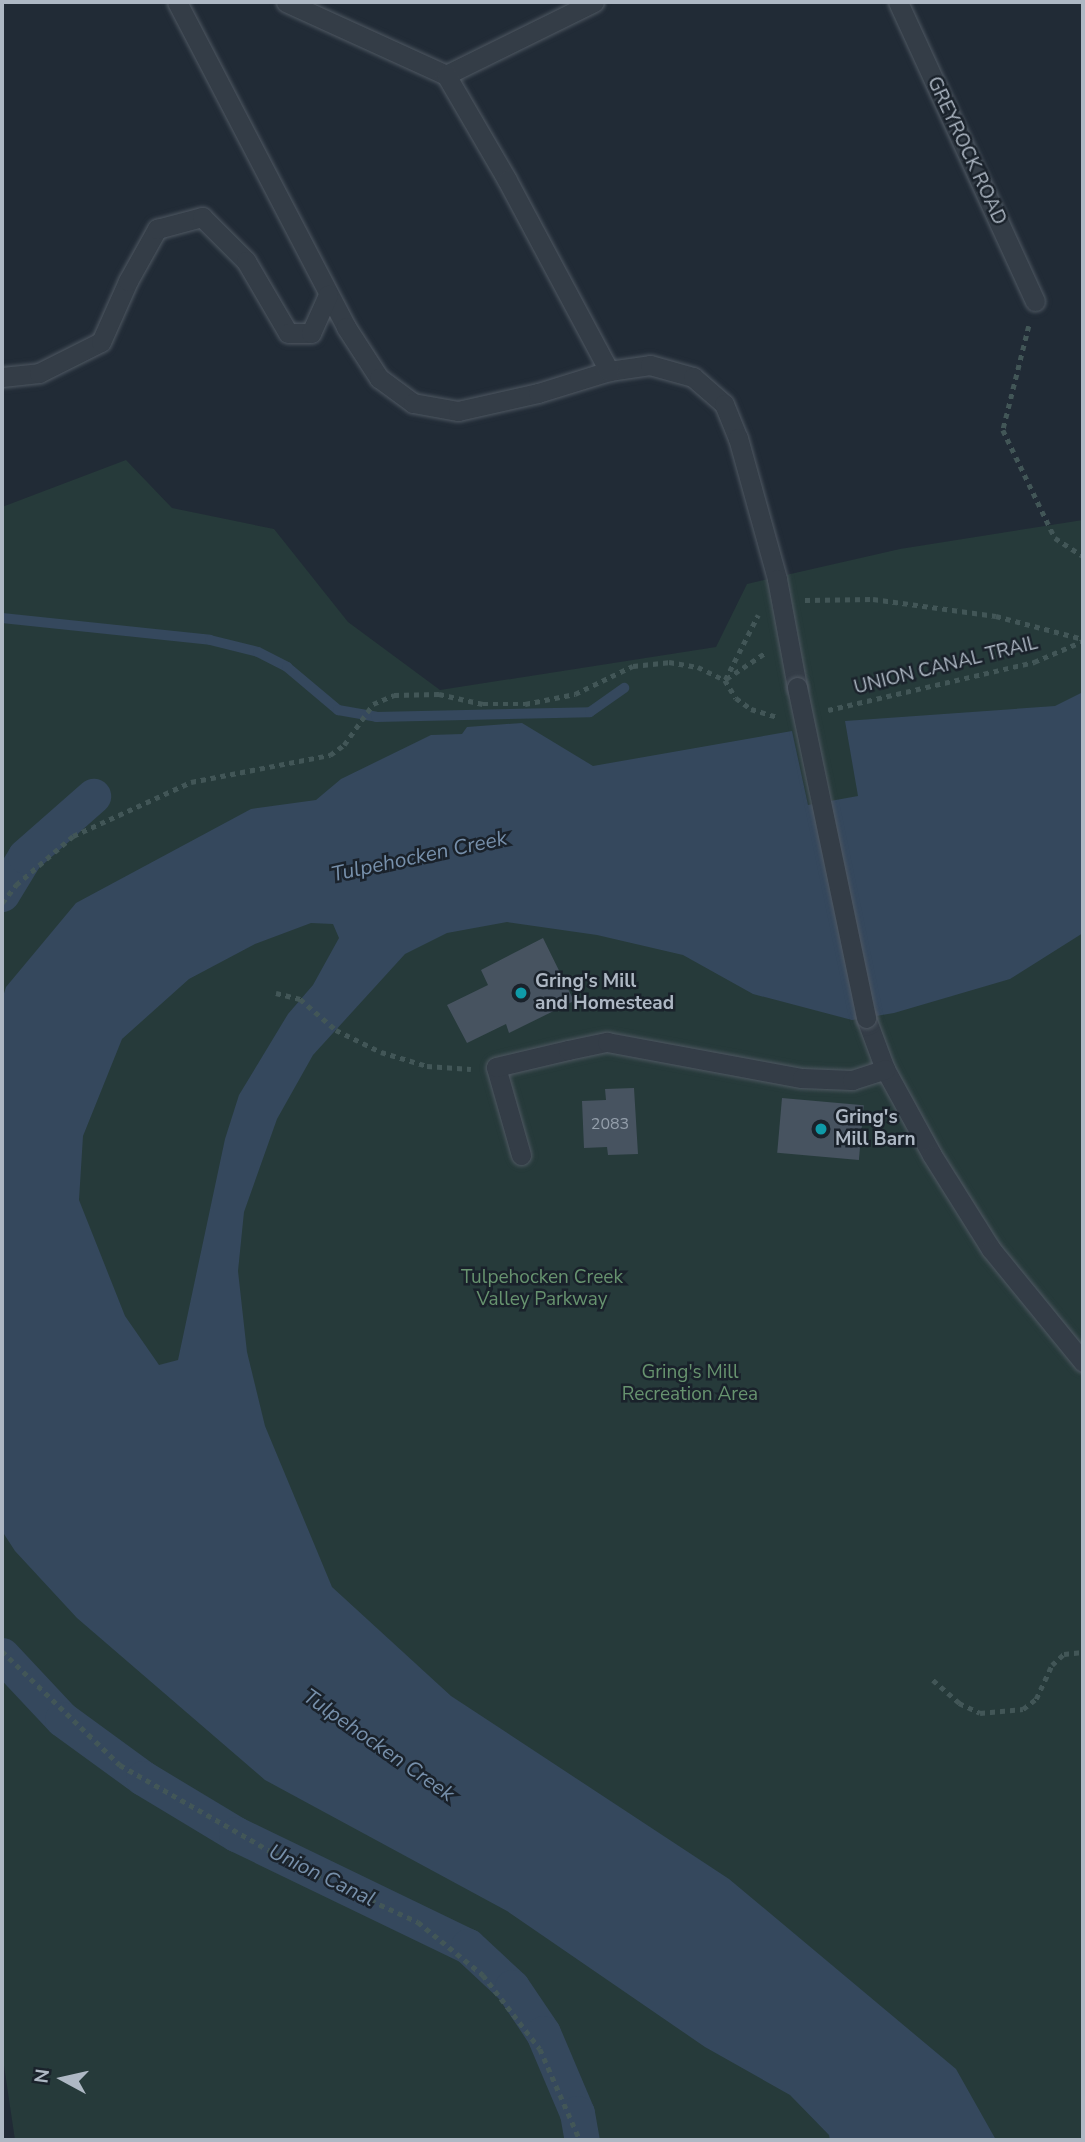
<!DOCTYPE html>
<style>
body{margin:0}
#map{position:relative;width:1085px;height:2142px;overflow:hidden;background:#212b36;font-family:"Nunito Sans",sans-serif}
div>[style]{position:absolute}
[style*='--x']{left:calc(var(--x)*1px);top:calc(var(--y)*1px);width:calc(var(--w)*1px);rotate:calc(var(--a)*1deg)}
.green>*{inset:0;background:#263a3a}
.water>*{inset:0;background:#35485d}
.stream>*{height:10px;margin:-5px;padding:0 5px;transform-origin:5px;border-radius:5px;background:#35485d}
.canal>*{height:35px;margin:-17.5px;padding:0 17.5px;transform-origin:17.5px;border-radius:17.5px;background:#35485d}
.building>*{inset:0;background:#475360;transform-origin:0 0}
.path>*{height:4.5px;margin-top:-2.25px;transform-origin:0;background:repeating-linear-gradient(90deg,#425657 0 5px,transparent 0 10px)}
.roads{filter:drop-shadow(0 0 2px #4f5862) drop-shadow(0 0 2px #4f5862)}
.lane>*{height:19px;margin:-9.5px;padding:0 9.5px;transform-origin:9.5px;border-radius:9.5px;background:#343d47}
.bridges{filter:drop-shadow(0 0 2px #4f5862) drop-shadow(0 0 2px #4f5862)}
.lane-bridge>*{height:19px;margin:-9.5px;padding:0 9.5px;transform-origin:9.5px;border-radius:9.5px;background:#343d47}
.dots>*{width:19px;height:19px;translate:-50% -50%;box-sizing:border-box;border:4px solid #1a222b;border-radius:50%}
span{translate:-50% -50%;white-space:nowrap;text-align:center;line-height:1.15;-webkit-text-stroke:5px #1a222b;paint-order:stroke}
.number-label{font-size:16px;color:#949fab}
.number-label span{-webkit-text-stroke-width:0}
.street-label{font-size:19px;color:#aeb8c4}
.poi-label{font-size:19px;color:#aeb8c4;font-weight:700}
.left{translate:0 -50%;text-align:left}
.park-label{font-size:19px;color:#67936f}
.water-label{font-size:21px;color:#7790ab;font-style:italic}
.frame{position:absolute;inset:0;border:4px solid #aeb8c4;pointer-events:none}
.north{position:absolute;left:28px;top:2044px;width:70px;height:70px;-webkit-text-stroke:5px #1a222b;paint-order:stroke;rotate:278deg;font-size:19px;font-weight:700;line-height:28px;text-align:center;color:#aeb8c4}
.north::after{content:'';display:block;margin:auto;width:24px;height:32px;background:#aeb8c4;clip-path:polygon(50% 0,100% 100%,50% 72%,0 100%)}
</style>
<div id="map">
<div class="green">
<i style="clip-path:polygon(126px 460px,172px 508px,274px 529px,348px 622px,440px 690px,716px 647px,747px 584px,900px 549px,1083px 520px,1083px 2140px,15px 2140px,2px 2052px,2px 507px)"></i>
</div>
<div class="water">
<i style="clip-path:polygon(evenodd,1083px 692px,1083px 933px,1010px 979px,894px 1013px,852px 1020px,753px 994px,683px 955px,597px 935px,507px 922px,447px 933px,405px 954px,313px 1055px,277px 1119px,244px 1212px,238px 1271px,247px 1352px,265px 1426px,332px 1587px,451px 1696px,729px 1879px,956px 2069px,996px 2140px,830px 2140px,829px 2135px,790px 2095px,705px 2047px,507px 1911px,265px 1780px,77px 1618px,15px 1551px,2px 1531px,2px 1000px,6px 987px,76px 903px,251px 809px,316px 800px,341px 779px,431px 735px,462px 734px,467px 727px,522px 723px,593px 766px,792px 731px,808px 805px,858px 796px,845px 721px,1055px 706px,1083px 692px,311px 923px,333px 924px,339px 938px,313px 985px,288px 1014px,239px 1095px,225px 1139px,178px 1360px,159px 1365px,125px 1316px,79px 1200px,83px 1136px,122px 1039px,189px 979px,255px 944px,311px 923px)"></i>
</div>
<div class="stream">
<i style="--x:2;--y:618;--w:209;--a:6"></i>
<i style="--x:210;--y:640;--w:49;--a:14"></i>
<i style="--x:258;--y:652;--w:33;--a:27"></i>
<i style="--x:287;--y:667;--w:67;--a:40.1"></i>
<i style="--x:338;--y:710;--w:39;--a:10"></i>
<i style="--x:376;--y:717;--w:214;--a:-1.3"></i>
<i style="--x:590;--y:712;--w:42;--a:-35.2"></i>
</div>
<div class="canal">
<i style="--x:2;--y:894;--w:44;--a:-58.8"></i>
<i style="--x:25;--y:856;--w:91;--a:-41.4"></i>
<i style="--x:2;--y:1655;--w:88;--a:46.8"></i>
<i style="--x:62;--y:1719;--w:100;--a:36.1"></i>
<i style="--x:143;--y:1778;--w:109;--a:31.1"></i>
<i style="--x:236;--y:1834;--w:258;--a:25.8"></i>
<i style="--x:468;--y:1946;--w:60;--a:43"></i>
<i style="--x:512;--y:1987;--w:55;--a:56"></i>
<i style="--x:543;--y:2033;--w:87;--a:67"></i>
<i style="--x:577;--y:2113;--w:27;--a:80"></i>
</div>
<div class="building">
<i style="clip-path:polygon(543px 938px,574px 1001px,509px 1033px,506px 1024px,467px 1043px,447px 1005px,488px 985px,481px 970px)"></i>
<i style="clip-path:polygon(634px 1088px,638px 1154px,608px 1155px,607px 1147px,584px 1148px,582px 1101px,606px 1100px,605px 1089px)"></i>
<i style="left:782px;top:1098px;width:82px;height:55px;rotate:5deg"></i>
</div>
<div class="path">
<i style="--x:1029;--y:326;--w:107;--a:104"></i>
<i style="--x:1003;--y:430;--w:120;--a:64.3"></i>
<i style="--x:1055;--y:538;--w:33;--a:33"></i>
<i style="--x:805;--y:600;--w:68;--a:-0.8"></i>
<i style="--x:873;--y:599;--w:124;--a:7.9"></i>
<i style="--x:996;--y:616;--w:90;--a:14.8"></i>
<i style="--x:726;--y:679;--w:47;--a:-33.7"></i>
<i style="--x:725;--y:680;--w:73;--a:-63.1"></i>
<i style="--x:828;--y:710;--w:212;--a:-13.1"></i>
<i style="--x:1034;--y:662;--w:53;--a:-23.2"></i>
<i style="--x:2;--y:903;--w:23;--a:-52"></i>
<i style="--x:16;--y:885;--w:75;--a:-40.7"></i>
<i style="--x:73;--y:836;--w:130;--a:-24.6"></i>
<i style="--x:191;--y:782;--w:142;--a:-11"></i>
<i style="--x:330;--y:755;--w:17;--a:-36"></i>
<i style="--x:344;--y:745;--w:50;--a:-54.7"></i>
<i style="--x:373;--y:704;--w:23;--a:-23"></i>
<i style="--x:394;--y:695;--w:45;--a:-1.3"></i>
<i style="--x:439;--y:694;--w:45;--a:12.8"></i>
<i style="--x:483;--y:704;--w:42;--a:0"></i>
<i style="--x:525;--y:704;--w:51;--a:-11.3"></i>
<i style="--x:575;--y:694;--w:64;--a:-25.8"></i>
<i style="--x:633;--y:666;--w:36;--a:-6"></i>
<i style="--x:669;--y:662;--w:29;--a:10"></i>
<i style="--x:698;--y:667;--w:30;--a:26"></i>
<i style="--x:725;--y:680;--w:21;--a:59"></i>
<i style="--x:736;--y:698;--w:19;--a:36"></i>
<i style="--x:751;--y:709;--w:28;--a:17"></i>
<i style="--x:276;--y:993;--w:25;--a:14"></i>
<i style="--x:300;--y:999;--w:48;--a:40.7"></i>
<i style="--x:336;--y:1030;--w:50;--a:26.1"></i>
<i style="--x:381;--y:1052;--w:48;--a:16.9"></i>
<i style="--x:427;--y:1066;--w:44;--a:3.9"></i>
<i style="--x:2;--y:1651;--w:164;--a:44"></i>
<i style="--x:120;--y:1765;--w:205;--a:29.8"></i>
<i style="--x:298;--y:1867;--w:132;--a:24.6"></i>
<i style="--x:418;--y:1922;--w:84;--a:39.2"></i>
<i style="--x:483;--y:1975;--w:93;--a:52.4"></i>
<i style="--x:540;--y:2049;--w:99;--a:66.3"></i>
<i style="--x:933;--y:1680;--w:35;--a:41"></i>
<i style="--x:959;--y:1703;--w:23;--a:25"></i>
<i style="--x:980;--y:1713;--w:43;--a:-5.3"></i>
<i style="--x:1023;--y:1709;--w:16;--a:-38"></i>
<i style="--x:1036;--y:1699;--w:38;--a:-65"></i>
<i style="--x:1052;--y:1665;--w:16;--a:-43"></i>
<i style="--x:1064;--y:1654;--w:19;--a:-6"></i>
</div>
<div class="roads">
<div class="lane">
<i style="--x:177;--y:2;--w:366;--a:62.5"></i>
<i style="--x:346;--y:327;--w:61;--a:57.1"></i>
<i style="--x:379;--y:378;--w:42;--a:36.3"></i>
<i style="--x:413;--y:403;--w:46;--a:10.1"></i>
<i style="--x:458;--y:411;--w:82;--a:-12.7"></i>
<i style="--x:538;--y:393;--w:74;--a:-17.2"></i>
<i style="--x:609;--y:371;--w:41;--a:-8.3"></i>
<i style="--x:650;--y:365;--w:45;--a:15.6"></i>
<i style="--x:693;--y:377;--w:41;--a:41.1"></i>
<i style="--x:724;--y:404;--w:37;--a:68"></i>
<i style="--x:738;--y:438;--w:146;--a:74.5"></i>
<i style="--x:777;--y:579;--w:110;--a:79.5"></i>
<i style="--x:286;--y:2;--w:176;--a:24.5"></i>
<i style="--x:446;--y:75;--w:165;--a:-26.3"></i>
<i style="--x:898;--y:2;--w:329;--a:65.4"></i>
<i style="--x:446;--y:75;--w:121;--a:59.8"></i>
<i style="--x:507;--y:180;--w:217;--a:61.9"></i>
<i style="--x:2;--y:377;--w:37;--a:-6"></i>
<i style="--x:39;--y:373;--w:69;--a:-26.6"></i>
<i style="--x:101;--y:342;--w:67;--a:-66.1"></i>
<i style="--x:128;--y:281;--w:60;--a:-60.9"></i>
<i style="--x:157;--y:229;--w:47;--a:-14.9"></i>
<i style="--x:202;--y:217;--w:62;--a:45"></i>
<i style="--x:246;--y:261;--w:83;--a:59.7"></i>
<i style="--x:288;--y:333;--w:23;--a:0"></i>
<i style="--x:311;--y:333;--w:42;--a:-65.9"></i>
<i style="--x:866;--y:1018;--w:54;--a:69.6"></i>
<i style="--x:885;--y:1069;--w:98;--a:61.3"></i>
<i style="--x:932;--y:1155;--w:111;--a:57.9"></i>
<i style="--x:991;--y:1249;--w:146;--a:50.8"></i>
<i style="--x:521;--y:1155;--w:91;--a:-105.9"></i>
<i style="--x:496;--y:1067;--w:74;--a:-13.3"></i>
<i style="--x:568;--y:1050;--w:40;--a:-12"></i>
<i style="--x:607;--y:1042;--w:198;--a:10.5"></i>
<i style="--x:802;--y:1078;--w:50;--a:2.3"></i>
<i style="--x:852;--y:1080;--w:35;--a:-18"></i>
</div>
</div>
<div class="bridges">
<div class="lane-bridge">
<i style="--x:797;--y:687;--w:338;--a:78.2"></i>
</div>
</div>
<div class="dots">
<i style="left:521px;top:993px;background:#0f9aa8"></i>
<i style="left:821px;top:1129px;background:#0f9aa8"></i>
</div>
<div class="number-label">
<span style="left:610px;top:1124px">2083</span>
</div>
<div class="street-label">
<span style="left:966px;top:151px;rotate:65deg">GREYROCK ROAD</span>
<span style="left:946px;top:666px;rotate:-14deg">UNION CANAL TRAIL</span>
</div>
<div class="poi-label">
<span class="left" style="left:535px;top:993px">Gring's Mill<br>and Homestead</span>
<span class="left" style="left:835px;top:1129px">Gring's<br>Mill Barn</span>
</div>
<div class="park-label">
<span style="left:542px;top:1289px">Tulpehocken Creek<br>Valley Parkway</span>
<span style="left:690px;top:1384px">Gring's Mill<br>Recreation Area</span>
</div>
<div class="water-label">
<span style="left:419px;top:856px;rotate:-12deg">Tulpehocken Creek</span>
<span style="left:379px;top:1745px;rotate:35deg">Tulpehocken Creek</span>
<span style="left:322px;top:1875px;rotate:26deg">Union Canal</span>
</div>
<div class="frame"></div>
<div class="north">N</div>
</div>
